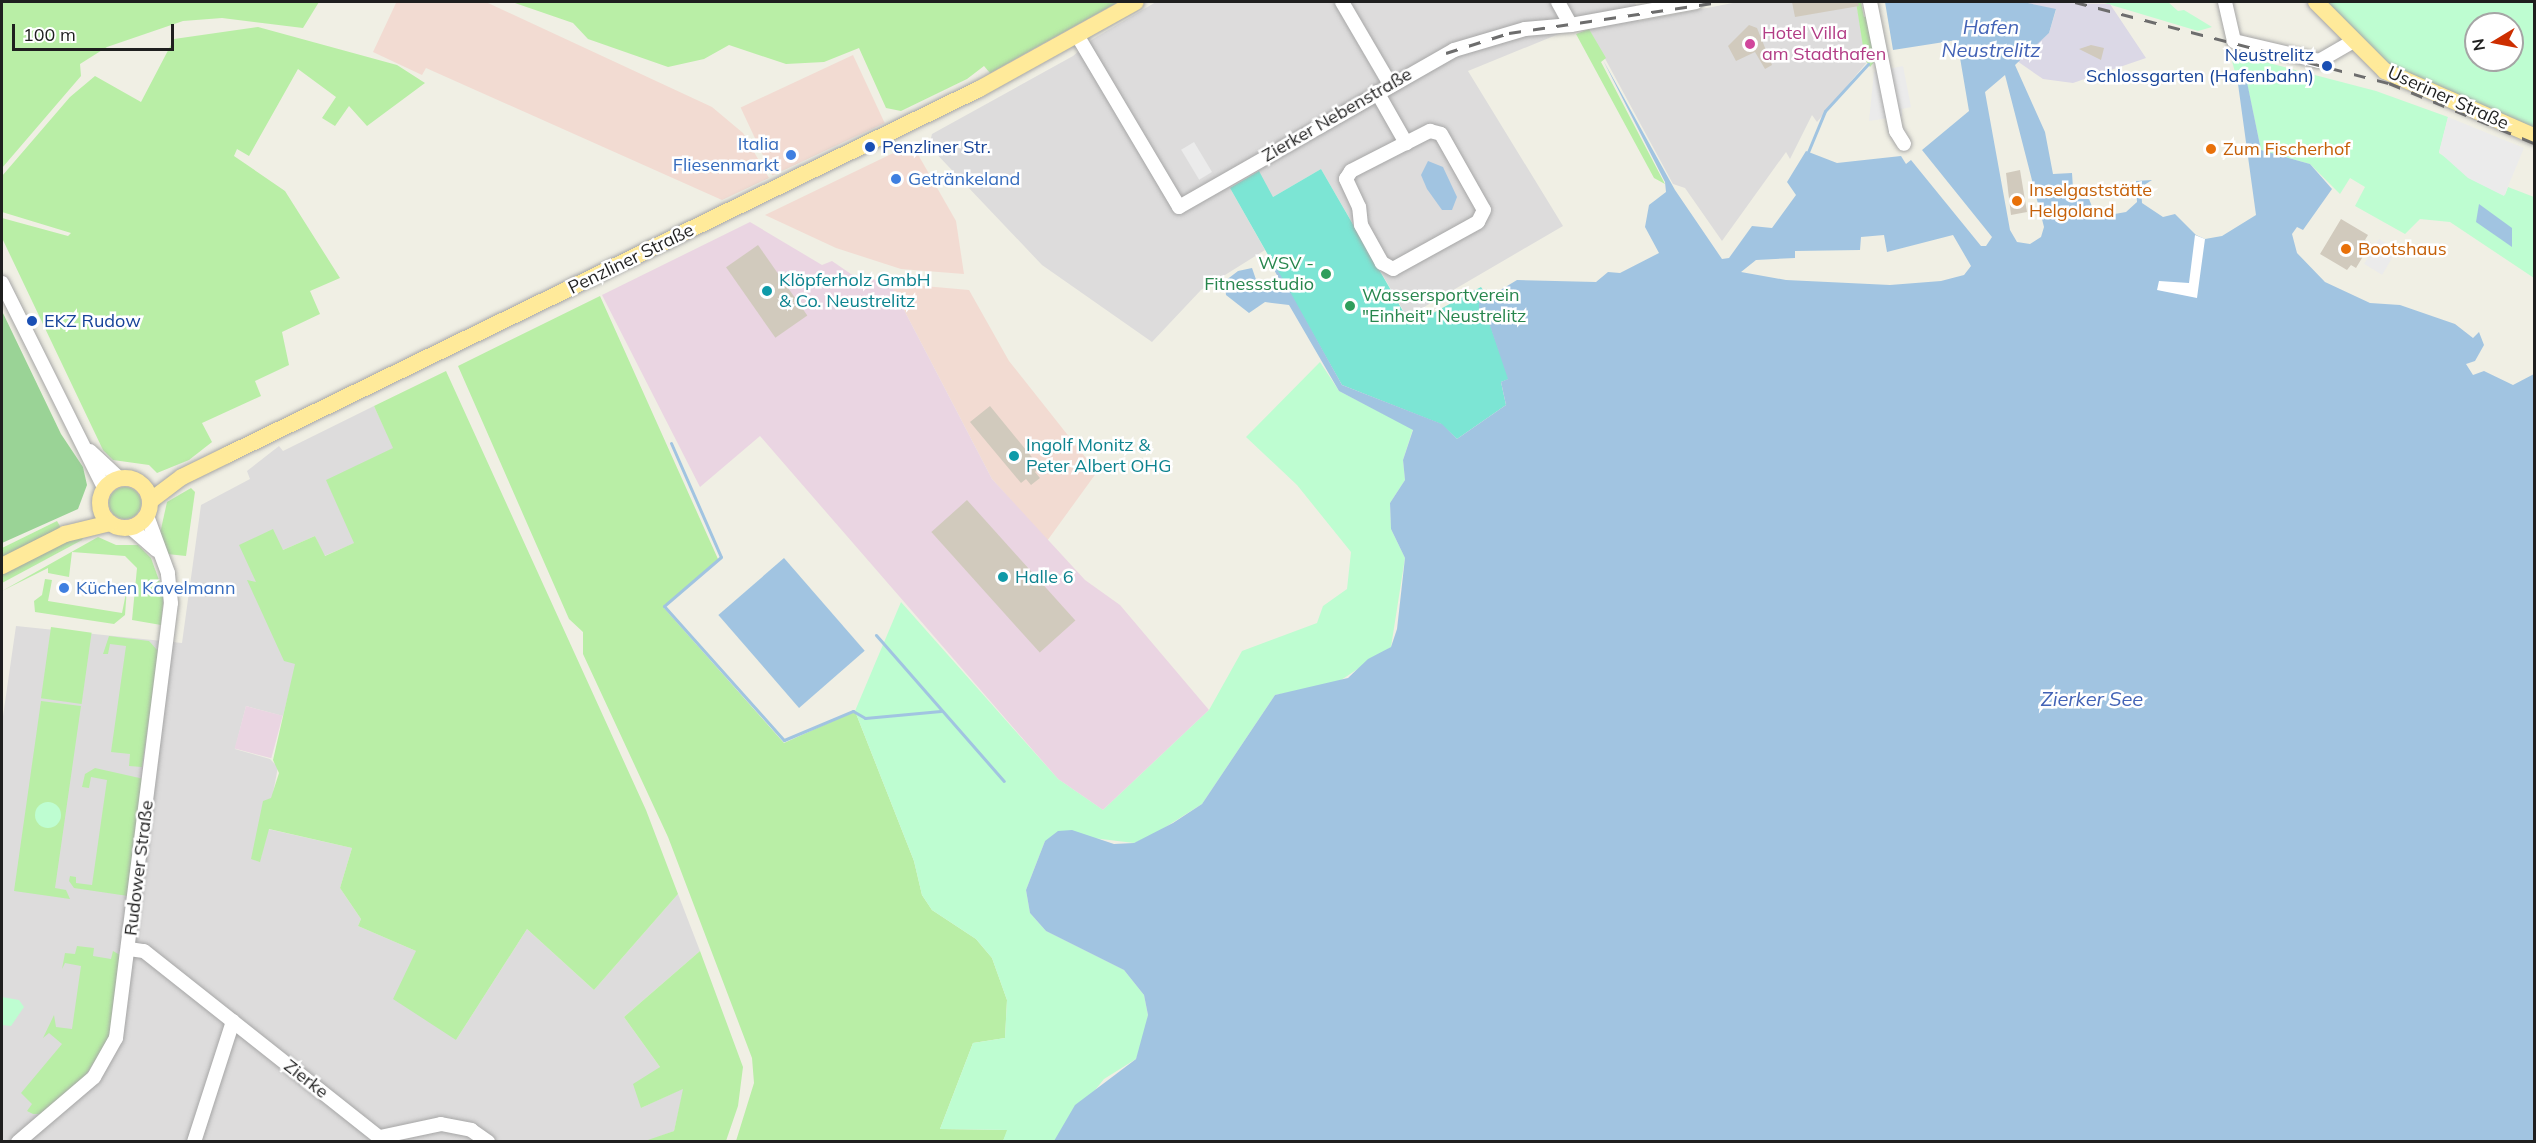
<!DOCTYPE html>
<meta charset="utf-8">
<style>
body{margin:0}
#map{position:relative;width:2536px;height:1143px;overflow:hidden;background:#f0efe4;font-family:Mulish,sans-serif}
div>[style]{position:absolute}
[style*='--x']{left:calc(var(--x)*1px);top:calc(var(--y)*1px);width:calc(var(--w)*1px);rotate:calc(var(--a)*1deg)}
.residential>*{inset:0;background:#dddcdc}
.commercial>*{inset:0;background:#f2dbd2;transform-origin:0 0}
.industrial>*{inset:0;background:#ead5e2;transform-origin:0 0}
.grass>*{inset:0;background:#b9eea6;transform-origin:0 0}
.round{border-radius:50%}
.forest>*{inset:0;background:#9ad396}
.park>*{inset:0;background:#befdd1}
.pitch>*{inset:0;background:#7ce5d4}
.parking>*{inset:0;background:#ebebeb;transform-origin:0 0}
.plaza>*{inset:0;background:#dbd8e6}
.water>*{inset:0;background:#a1c4e1;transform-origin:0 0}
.pier>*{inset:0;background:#fff}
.stream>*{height:3px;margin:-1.5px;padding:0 1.5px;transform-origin:1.5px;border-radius:1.5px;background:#a1c4e1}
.building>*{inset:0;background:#d1cabd;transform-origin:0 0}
.roads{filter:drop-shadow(0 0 2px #a6a6a6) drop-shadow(0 0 2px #a6a6a6)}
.minor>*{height:14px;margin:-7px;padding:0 7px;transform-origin:7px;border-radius:7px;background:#fff}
.major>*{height:16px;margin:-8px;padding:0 8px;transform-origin:8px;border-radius:8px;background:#ffea9a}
.major>.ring{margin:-8px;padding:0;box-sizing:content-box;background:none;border:16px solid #ffea9a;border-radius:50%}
.rail>*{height:3px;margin-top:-1.5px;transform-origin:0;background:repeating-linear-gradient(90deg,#6d6d6d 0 12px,transparent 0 24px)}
.dots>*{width:16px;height:16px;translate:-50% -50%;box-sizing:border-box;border:3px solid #fff;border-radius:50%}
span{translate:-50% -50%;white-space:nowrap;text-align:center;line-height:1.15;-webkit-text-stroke:5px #fff;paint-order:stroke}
.hotel-label{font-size:18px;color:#b23c85}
.left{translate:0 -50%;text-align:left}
.transit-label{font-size:18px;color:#164399}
.right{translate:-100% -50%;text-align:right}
.street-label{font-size:18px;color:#1f1f1f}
.shop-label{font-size:18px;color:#366cbe}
.food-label{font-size:18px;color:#c56008}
.leisure-label{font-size:18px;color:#27864d}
.culture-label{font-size:18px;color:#0d838f}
.water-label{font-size:20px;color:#4363b6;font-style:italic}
.frame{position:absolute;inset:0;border:3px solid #1f1f1f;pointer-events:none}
.north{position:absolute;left:2464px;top:12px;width:60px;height:60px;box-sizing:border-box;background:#fff;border:2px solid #a5a5a5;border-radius:50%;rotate:260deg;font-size:16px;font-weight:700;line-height:24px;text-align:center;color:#1f1f1f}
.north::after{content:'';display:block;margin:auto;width:21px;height:27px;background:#cd2e00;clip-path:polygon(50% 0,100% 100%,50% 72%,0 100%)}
.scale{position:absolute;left:12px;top:24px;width:162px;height:27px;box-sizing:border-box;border:3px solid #1f1f1f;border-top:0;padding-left:8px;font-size:18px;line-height:21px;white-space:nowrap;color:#1f1f1f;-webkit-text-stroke:4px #fff;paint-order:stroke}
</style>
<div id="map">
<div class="residential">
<i style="clip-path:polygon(1156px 2px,1635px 2px,1639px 21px,1738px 2px,1856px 2px,1867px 62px,1817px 122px,1812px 115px,1790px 159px,1786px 152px,1722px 241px,1685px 188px,1673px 184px,1589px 29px,1566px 31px,1468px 71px,1563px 226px,1407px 317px,1321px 169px,1273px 197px,1230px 188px,1265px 250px,1201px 290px,1152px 342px,1042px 265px,929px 146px,932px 134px,1073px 56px,1093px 39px)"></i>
<i style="clip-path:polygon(374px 406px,394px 448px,327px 481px,355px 543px,324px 556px,315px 536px,283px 550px,296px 664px,283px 716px,246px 706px,235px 749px,270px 759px,278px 767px,260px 861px,268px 829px,352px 848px,340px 888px,361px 919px,358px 926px,416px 951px,456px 1040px,527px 929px,594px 990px,678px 894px,700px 951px,624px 1017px,660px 1067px,641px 1108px,684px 1088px,674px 1131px,645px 1142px,2px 1142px,2px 723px,16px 626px,182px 643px,201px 505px,250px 479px,247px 471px,279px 446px,283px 451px)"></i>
</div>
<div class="commercial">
<i style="clip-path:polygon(396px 3px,488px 3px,712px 107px,743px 133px,769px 178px,722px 200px,426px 68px,422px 75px,373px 52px)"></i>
<i style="left:853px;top:55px;width:75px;height:124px;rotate:65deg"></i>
<i style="clip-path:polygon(912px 144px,956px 221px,964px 274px,901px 269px,836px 248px,765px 215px)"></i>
<i style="clip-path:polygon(890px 283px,969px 290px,1009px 361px,1097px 472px,1047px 541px,992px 479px)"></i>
</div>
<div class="industrial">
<i style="clip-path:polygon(750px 222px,822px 265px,832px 261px,851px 274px,890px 283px,992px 479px,1085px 580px,1120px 605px,1209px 710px,1103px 810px,1058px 779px,760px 436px,700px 487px,602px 295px)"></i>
<i style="left:246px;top:706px;width:38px;height:44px;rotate:15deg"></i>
</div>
<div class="grass">
<i style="clip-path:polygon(2px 2px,319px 2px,303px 28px,222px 18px,183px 21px,107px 47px,80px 64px,81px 76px,2px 168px)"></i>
<i style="clip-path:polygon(512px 2px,1118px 2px,990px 73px,984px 66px,967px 79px,901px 111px,886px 108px,859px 48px,824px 62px,786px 64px,729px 45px,704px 59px,668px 67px,588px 39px,573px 23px)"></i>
<i style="clip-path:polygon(1856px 2px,1861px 2px,1864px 17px,1868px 16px,1876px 60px,1870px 67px,1865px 59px)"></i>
<i style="clip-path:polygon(258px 27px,397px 65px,425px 83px,367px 126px,349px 106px,335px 126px,322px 118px,336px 97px,298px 69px,249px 156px,237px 149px,234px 156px,285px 191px,340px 278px,310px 291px,320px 314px,282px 332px,289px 365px,255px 381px,261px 396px,202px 423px,212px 442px,189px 460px,157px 473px,149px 465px,113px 460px,103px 450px,2px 238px,2px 218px,68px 236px,71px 233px,2px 212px,2px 176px,70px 97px,95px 76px,141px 102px,174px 39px)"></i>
<i style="clip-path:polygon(1589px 29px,1606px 58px,1601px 62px,1665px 184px,1654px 178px,1576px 34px)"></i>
<i style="clip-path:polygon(600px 296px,718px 559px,664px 608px,784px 743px,855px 711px,914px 861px,922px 895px,932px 910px,976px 939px,992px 958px,1007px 1000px,1005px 1038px,973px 1043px,940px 1129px,1008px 1130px,1003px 1141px,736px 1141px,754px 1083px,752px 1058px,668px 837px,583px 654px,583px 632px,569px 619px,458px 366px)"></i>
<i style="clip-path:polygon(446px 371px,646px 810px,678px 894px,594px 990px,527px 929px,456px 1040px,393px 999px,416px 951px,358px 926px,361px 919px,340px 888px,352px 848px,269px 829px,260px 862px,251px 859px,263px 801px,271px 798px,279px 773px,273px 760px,295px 664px,284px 661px,247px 580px,256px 582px,239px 545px,273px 529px,283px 550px,315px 536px,325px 556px,354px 543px,326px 480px,393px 448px,374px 406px)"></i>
<i class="round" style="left:109px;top:487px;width:32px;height:32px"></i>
<i style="clip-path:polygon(191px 488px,195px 492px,186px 556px,167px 554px,159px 538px,167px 502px)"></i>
<i style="clip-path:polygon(57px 521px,61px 528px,2px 559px,2px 548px)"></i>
<i style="clip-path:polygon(87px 529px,82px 540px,2px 583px,2px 574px)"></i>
<i style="clip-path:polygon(98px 537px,116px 545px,138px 545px,151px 558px,164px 594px,161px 625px,132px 620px,137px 568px,125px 556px,72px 552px,69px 577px,48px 573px,48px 568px,2px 591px)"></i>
<i style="clip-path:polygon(45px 579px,52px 580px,48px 601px,122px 613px,127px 588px,125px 615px,114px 624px,35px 612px,34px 601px,42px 595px)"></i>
<i style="left:51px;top:627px;width:41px;height:72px;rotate:8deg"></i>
<i style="clip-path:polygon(109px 636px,149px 641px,159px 652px,142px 767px,129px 766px,130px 754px,111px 752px,126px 646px,110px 644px,108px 654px,103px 654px)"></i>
<i style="clip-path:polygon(41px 701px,81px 706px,55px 888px,66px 890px,70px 899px,14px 891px)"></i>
<i style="clip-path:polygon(95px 768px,144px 779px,128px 896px,74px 888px,69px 881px,70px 876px,76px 877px,76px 883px,92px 885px,107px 780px,91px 777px,89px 788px,82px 787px,85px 774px)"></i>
<i style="clip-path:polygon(77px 946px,94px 948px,93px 956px,111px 959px,113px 951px,120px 955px,109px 1040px,85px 1076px,42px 1114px,33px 1114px,27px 1111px,32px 1104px,21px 1093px,62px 1044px,49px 1033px,43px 1038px,54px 1015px,56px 1027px,72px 1029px,81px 966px,65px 963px,62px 969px,65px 953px,75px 954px)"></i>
<i style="clip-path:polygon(700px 951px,743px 1067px,738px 1106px,726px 1141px,645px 1141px,674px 1131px,683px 1089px,641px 1108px,633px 1084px,660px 1067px,624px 1017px)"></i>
</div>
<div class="forest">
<i style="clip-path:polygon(2px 311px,61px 434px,83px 467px,87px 485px,78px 509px,2px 543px)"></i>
</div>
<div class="park">
<i style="clip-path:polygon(2101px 2px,2168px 2px,2178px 11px,2184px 10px,2212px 27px,2198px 31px)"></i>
<i style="clip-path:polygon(evenodd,2324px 2px,2534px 2px,2534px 132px,2384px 62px,2324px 2px,2476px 24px,2512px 24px,2512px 60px,2476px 60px,2476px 24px)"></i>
<i style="clip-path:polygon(2230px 53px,2376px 91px,2448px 117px,2439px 153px,2505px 195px,2508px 187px,2534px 197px,2534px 278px,2450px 222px,2420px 219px,2405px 234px,2355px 206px,2365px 187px,2350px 178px,2340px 194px,2310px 164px,2261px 150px,2247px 83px,2238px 84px)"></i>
<i style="clip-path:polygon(1320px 362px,1339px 391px,1413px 429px,1403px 460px,1405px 480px,1390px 503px,1391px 529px,1405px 558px,1391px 647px,1335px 684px,1275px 695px,1202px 804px,1153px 835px,1134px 843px,1093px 838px,1045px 841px,1026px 890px,1030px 913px,1046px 931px,1124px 970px,1144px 995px,1148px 1015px,1144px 1039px,1136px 1059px,1104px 1079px,1054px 1141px,1003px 1141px,1007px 1130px,940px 1129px,973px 1043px,1005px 1038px,1007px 1000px,992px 958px,976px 939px,932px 910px,922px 895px,914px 861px,855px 711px,901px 602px,1058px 779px,1103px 810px,1209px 710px,1242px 651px,1317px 623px,1323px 606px,1347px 589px,1351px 552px,1297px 485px,1246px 437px)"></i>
<i class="round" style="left:35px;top:802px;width:26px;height:26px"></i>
<i style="clip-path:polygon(2px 997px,19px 1000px,24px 1007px,11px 1026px,2px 1025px)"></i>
</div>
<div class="pitch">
<i style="clip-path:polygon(1321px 169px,1411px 325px,1481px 287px,1487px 296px,1479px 303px,1479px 315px,1486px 313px,1509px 379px,1501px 382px,1506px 405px,1457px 439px,1441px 424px,1342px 385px,1230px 188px,1259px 171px,1273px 197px)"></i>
</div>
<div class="parking">
<i style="clip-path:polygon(1903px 66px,1911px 107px,1902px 109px,1902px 116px,1869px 121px,1874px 72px)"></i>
<i style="clip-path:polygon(2448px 117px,2524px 148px,2504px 196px,2468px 178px,2439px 152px)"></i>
<i style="left:1194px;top:142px;width:35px;height:15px;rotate:59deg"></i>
<i style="left:2379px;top:239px;width:21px;height:29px;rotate:31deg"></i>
</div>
<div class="plaza">
<i style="clip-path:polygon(2023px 2px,2110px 4px,2146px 58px,2073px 83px,2043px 79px,2017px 61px,2049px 33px,2056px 10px)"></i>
</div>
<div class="water">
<i style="clip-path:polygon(evenodd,1885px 2px,2023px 2px,2056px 9px,2049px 33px,2015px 65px,2045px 132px,2053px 174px,2072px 173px,2073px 188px,2079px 188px,2078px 199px,2089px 199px,2093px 209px,2109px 215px,2126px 212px,2137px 202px,2136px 181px,2152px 180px,2141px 187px,2142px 203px,2163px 217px,2175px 214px,2196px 235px,2205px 239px,2222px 236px,2256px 215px,2238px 84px,2247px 82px,2261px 150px,2310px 164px,2332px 189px,2303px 230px,2297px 227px,2292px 234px,2297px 253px,2325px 282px,2370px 303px,2400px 305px,2455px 324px,2473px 338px,2479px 332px,2484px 345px,2475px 361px,2466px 364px,2473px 375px,2484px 371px,2513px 385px,2534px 374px,2534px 1141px,1054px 1141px,1075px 1105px,1136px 1059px,1148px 1015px,1144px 995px,1124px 970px,1046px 931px,1030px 913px,1026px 890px,1045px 841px,1058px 831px,1072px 830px,1114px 844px,1134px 843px,1173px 823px,1202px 804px,1275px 695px,1348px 678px,1368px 659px,1391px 647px,1397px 629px,1405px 558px,1391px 529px,1390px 503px,1405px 480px,1403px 460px,1413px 430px,1339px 391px,1289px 305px,1265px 302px,1249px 313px,1226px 295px,1225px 281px,1238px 271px,1252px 268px,1260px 291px,1288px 288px,1342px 385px,1442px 424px,1457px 439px,1506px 405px,1501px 382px,1508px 379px,1486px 314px,1479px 316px,1479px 303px,1517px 280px,1596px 282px,1608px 272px,1620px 273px,1659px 253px,1645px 227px,1649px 205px,1666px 192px,1665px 182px,1603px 60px,1675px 190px,1722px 259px,1729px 258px,1752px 226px,1772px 228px,1796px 195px,1787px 182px,1806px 151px,1837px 163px,1901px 156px,1906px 164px,1911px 160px,1981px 246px,1986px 246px,1992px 237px,1922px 150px,1969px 111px,1957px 40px,1893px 50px,1885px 2px,2005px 75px,2044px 227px,2041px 237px,2030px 244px,2017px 242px,2010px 230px,1985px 92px,2005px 75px,1885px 2px,1884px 235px,1887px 252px,1953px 235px,1971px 266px,1964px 275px,1941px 281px,1890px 285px,1786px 280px,1741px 272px,1756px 260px,1795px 258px,1795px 251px,1860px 250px,1861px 237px,1884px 235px)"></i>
<i style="clip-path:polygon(1428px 161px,1443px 167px,1457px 197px,1452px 210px,1442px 210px,1427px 189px,1421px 175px)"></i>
<i style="clip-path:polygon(2479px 204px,2512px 228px,2512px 247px,2476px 222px)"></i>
<i style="left:784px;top:558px;width:123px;height:87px;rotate:49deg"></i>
</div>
<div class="pier">
<i style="clip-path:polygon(2195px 235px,2205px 239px,2197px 298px,2157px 290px,2159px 281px,2189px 283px)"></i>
</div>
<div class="stream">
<i style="--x:1808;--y:152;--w:44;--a:-67.5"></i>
<i style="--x:1825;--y:111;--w:64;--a:-47.5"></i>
<i style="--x:1271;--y:262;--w:30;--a:60"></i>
<i style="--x:671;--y:443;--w:124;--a:66.3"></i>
<i style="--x:721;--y:557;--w:75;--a:139.3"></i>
<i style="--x:664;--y:606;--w:180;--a:48.2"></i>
<i style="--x:784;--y:740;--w:75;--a:-22.8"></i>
<i style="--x:853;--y:711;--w:14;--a:30"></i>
<i style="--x:865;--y:718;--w:76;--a:-5.3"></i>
<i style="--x:876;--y:635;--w:194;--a:48.8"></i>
</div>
<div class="building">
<i style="clip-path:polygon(1792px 2px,1858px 2px,1859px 6px,1795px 17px)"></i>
<i style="clip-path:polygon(1749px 25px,1757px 28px,1772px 65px,1765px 69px,1755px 52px,1736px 61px,1728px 46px)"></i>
<i style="clip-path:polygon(2091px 45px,2104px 48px,2101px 60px,2079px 49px)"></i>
<i style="clip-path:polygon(2020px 170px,2027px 212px,2011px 215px,2006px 173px)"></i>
<i style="clip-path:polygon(2341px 219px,2368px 235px,2365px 240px,2371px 243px,2356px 268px,2351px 265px,2347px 270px,2320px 254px)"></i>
<i style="left:758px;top:245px;width:86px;height:39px;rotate:55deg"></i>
<i style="clip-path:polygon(990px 406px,1040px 467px,1035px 472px,1040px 478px,1031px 485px,1026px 479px,1021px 483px,970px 422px)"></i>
<i style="left:967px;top:500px;width:162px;height:48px;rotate:48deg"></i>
</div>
<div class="roads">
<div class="minor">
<i style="--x:1342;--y:2;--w:95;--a:59.7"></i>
<i style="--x:1558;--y:2;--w:26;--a:61"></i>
<i style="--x:1870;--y:2;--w:132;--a:78.6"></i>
<i style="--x:1896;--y:131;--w:15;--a:58"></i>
<i style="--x:2225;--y:2;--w:40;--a:77"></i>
<i style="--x:2234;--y:41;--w:87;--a:13.2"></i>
<i style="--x:2319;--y:61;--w:39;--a:-30"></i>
<i style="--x:1077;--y:35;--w:200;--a:59.3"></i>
<i style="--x:1179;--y:207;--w:317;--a:-29.7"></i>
<i style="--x:1454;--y:50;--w:74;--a:-16.5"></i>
<i style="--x:1525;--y:29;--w:46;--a:-5"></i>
<i style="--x:1571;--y:25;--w:127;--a:-10.4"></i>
<i style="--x:1377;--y:92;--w:59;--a:60.4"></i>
<i style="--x:1406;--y:143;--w:27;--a:-27"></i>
<i style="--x:1430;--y:131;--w:11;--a:15"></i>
<i style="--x:1441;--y:134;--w:87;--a:60.5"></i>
<i style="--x:1484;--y:210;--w:13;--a:117"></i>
<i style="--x:1478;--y:222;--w:97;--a:151.1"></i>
<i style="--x:1393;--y:269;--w:13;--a:-151"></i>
<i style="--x:1382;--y:263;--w:43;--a:-118.9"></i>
<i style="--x:1361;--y:225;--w:18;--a:-96"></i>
<i style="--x:1359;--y:207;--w:31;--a:-115"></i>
<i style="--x:1346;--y:179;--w:9;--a:-58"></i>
<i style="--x:1351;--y:171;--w:62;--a:-27"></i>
<i style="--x:2;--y:283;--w:229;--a:63.5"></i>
<i style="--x:90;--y:451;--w:40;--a:43"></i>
<i style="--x:130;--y:527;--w:35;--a:41"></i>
<i style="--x:129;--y:949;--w:15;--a:8"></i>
<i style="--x:144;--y:951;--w:308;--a:38.4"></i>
<i style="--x:380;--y:1137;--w:62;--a:-12"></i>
<i style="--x:441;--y:1124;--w:31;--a:11"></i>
<i style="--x:471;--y:1130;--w:21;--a:35"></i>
<i style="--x:18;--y:1142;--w:100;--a:-40.5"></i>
<i style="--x:94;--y:1077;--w:45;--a:-60.6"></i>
<i style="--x:116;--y:1038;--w:438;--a:-82.8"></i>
<i style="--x:171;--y:603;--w:30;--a:-96"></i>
<i style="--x:168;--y:573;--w:61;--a:-110.2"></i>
<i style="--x:194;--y:1142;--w:127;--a:-72.1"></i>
</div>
<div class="major">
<i style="--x:2316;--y:2;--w:98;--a:45"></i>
<i style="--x:2385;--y:71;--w:163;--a:23.6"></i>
<i class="ring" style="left:100px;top:478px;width:34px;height:34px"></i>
<i style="--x:150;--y:501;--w:40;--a:-37"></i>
<i style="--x:182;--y:477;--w:50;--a:-26.1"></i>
<i style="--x:227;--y:455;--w:836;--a:-25.95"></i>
<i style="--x:979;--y:89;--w:179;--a:-29"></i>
<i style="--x:2;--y:566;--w:71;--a:-26.9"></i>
<i style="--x:65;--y:534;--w:46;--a:-13.7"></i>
</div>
</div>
<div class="rail">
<i style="--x:2075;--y:2;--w:324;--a:14.5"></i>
<i style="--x:2389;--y:83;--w:157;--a:22.5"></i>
<i style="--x:1446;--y:53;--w:66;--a:-17.6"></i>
<i style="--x:1509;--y:33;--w:211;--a:-8.4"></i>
</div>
<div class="dots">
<i style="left:1750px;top:44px;background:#d1479c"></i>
<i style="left:2327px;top:66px;background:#1a4fb4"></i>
<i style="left:870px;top:147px;background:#1a4fb4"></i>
<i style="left:2211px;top:149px;background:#e8710a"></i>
<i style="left:791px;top:155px;background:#3f7fe0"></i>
<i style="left:896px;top:179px;background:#3f7fe0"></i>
<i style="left:2017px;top:201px;background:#e8710a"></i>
<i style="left:2346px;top:249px;background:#e8710a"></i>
<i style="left:1326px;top:274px;background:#2e9e5b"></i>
<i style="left:767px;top:291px;background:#0f9aa8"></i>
<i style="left:1350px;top:306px;background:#2e9e5b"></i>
<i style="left:32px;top:321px;background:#1a4fb4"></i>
<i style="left:1014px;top:456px;background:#0f9aa8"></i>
<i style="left:1003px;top:577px;background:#0f9aa8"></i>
<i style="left:64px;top:588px;background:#3f7fe0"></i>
</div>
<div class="hotel-label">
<span class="left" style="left:1762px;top:44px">Hotel Villa<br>am Stadthafen</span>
</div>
<div class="transit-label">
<span class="right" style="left:2314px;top:66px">Neustrelitz<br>Schlossgarten (Hafenbahn)</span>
<span class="left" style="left:882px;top:147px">Penzliner Str.</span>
<span class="left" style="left:44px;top:321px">EKZ Rudow</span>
</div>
<div class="street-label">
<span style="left:2448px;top:98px;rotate:24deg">Useriner Straße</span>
<span style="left:1337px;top:115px;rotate:-30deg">Zierker Nebenstraße</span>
<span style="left:631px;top:259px;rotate:-26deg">Penzliner Straße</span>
<span style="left:139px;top:868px;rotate:-83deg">Rudower Straße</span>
<span style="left:306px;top:1079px;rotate:38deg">Zierke</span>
</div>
<div class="shop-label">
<span class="right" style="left:779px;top:155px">Italia<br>Fliesenmarkt</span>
<span class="left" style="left:908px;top:179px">Getränkeland</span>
<span class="left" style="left:76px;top:588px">Küchen Kavelmann</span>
</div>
<div class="food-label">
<span class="left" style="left:2223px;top:149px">Zum Fischerhof</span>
<span class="left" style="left:2029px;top:201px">Inselgaststätte<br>Helgoland</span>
<span class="left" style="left:2358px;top:249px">Bootshaus</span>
</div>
<div class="leisure-label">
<span class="right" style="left:1314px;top:274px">WSV -<br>Fitnessstudio</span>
<span class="left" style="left:1362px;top:306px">Wassersportverein<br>"Einheit" Neustrelitz</span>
</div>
<div class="culture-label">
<span class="left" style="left:779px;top:291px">Klöpferholz GmbH<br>&amp; Co. Neustrelitz</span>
<span class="left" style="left:1026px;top:456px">Ingolf Monitz &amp;<br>Peter Albert OHG</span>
<span class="left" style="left:1015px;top:577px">Halle 6</span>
</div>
<div class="water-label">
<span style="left:1991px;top:38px">Hafen<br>Neustrelitz</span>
<span style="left:2092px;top:698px">Zierker See</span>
</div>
<div class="frame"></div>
<div class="north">N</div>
<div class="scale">100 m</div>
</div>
